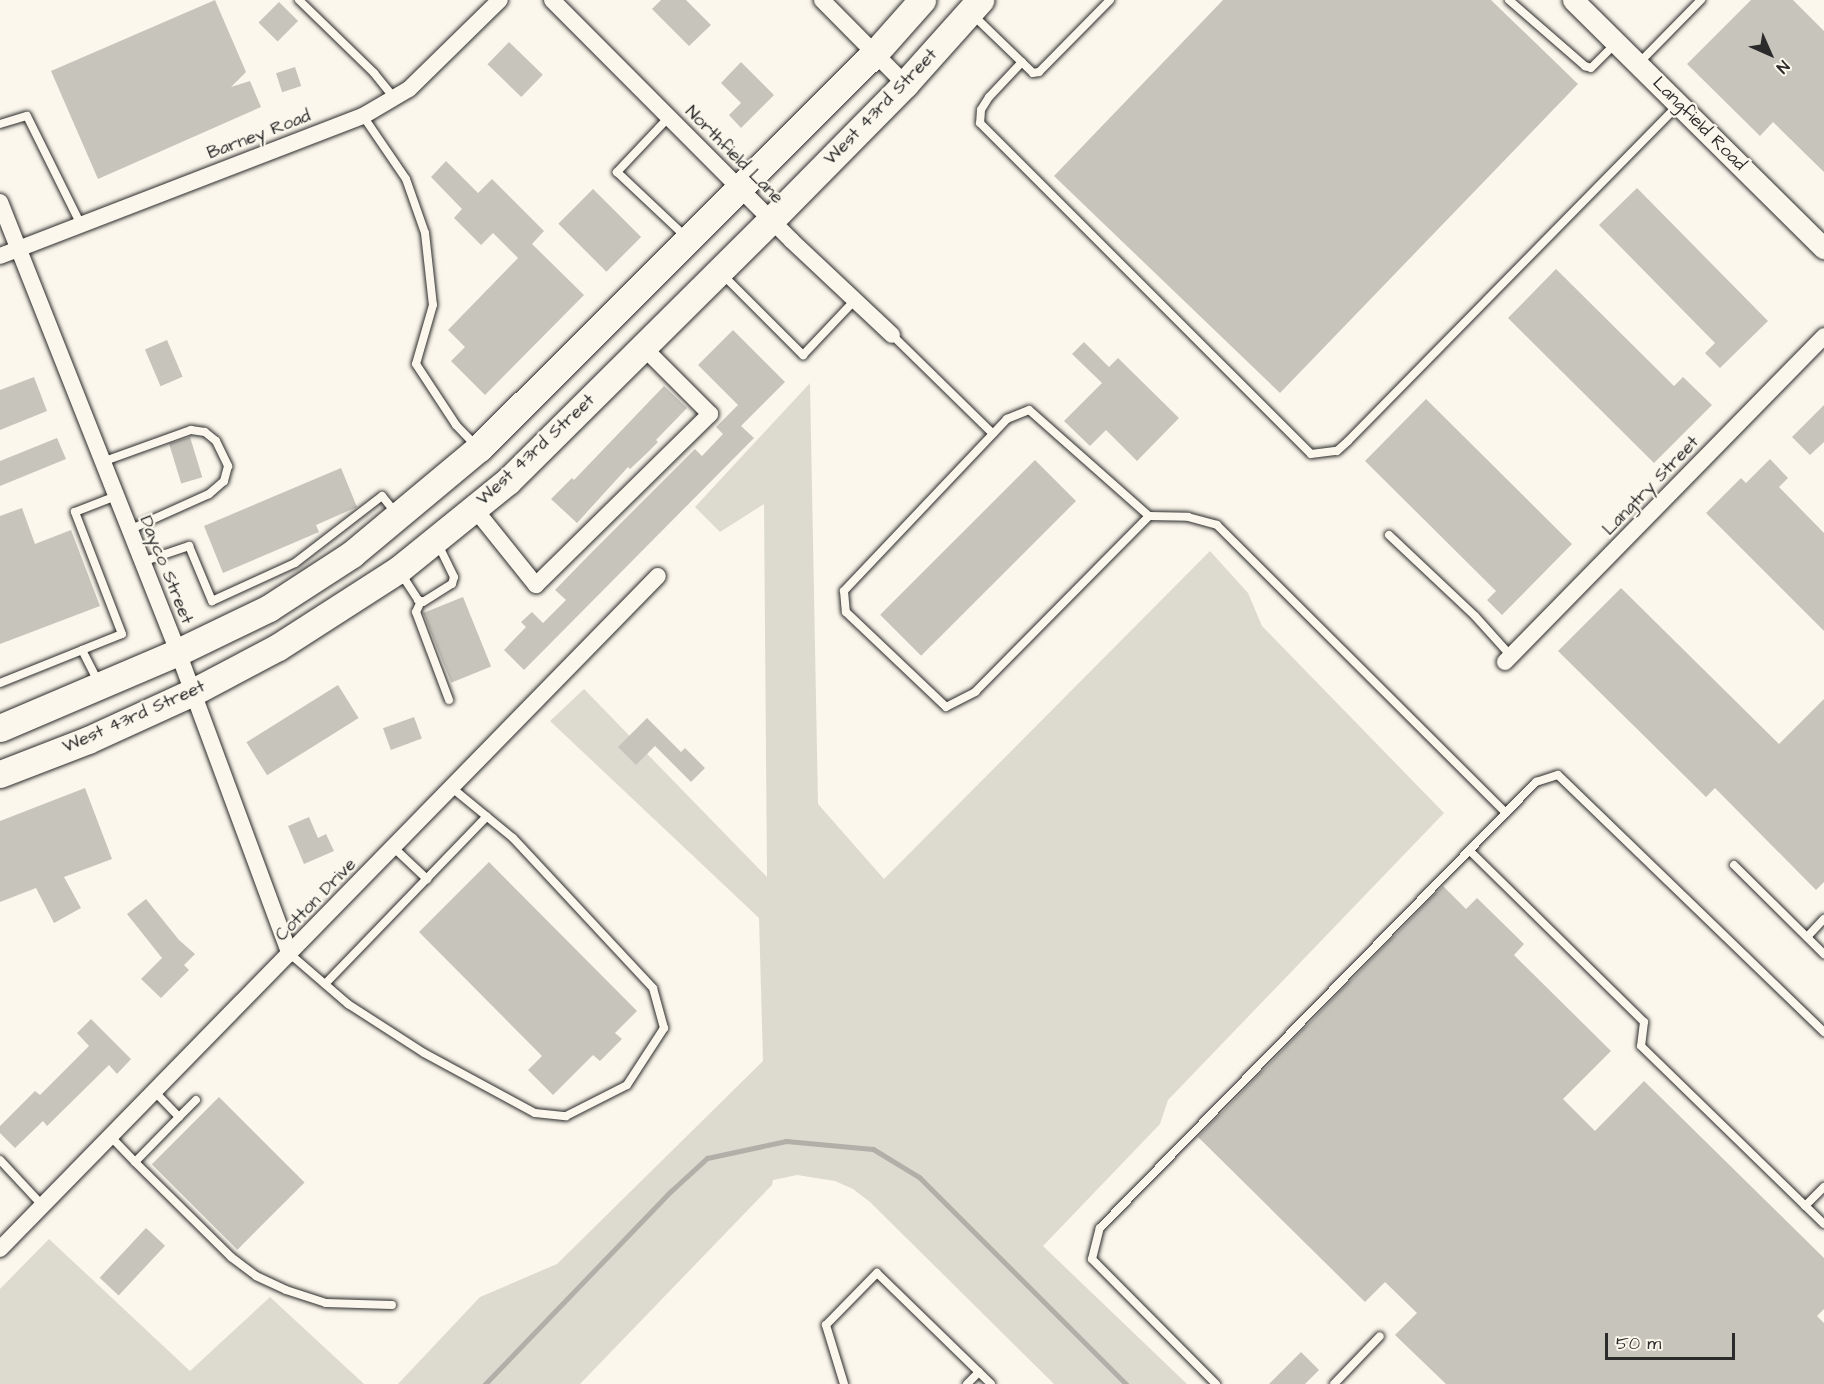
<!DOCTYPE html>
<style>
body{margin:0}
#map{position:relative;width:1824px;height:1384px;overflow:hidden;background:#fbf7ec;font-family:"Architects Daughter",sans-serif}
div>[style]{position:absolute}
[style*='--x']{left:calc(var(--x)*1px);top:calc(var(--y)*1px);width:calc(var(--w)*1px);rotate:calc(var(--a)*1deg)}
.green>*{inset:0;background:#dddad0}
.stream>*{height:5px;margin:-2.5px;padding:0 2.5px;transform-origin:2.5px;border-radius:2.5px;background:#b1afa7}
.building>*{inset:0;background:#c7c4bc;transform-origin:0 0}
.roads{filter:drop-shadow(0 0 2px #2b2b2b) drop-shadow(0 0 2px #2b2b2b)}
.service>*{height:8px;margin:-4px;padding:0 4px;transform-origin:4px;border-radius:4px;background:#fbf7ec}
.minor>*{height:16px;margin:-8px;padding:0 8px;transform-origin:8px;border-radius:8px;background:#fbf7ec}
.tertiary>*{height:21px;margin:-10.5px;padding:0 10.5px;transform-origin:10.5px;border-radius:10.5px;background:#fbf7ec}
.primary>*{height:27px;margin:-13.5px;padding:0 13.5px;transform-origin:13.5px;border-radius:13.5px;background:#fbf7ec}
span{translate:-50% -50%;white-space:nowrap;text-align:center;line-height:1.15;-webkit-text-stroke:4.5px #fbf7ec;paint-order:stroke}
.street-label{font-size:18px;color:#2b2b2b}
.north{position:absolute;left:1740px;top:24px;width:60px;height:60px;-webkit-text-stroke:4px #fbf7ec;paint-order:stroke;rotate:135deg;font-size:16px;font-weight:700;line-height:24px;text-align:center;color:#2b2b2b}
.north::after{content:'';display:block;margin:auto;width:21px;height:27px;background:#2b2b2b;clip-path:polygon(50% 0,100% 100%,50% 72%,0 100%)}
.scale{position:absolute;left:1605px;top:1333px;width:130px;height:27px;box-sizing:border-box;border:3px solid #2b2b2b;border-top:0;padding-left:8px;font-size:18px;line-height:21px;white-space:nowrap;color:#2b2b2b;-webkit-text-stroke:4px #fbf7ec;paint-order:stroke}
</style>
<div id="map">
<div class="green">
<i style="clip-path:polygon(810px 383px,818px 804px,884px 879px,1210px 551px,1248px 593px,1262px 626px,1444px 813px,1168px 1100px,1160px 1124px,1043px 1246px,1187px 1384px,1054px 1384px,870px 1202px,853px 1189px,835px 1181px,797px 1175px,773px 1180px,772px 1185px,580px 1384px,398px 1384px,480px 1297px,557px 1264px,763px 1061px,759px 918px,550px 721px,584px 689px,767px 877px,764px 504px,720px 532px,695px 507px)"></i>
<i style="clip-path:polygon(49px 1239px,190px 1371px,270px 1297px,364px 1384px,0 1384px,0 1289px)"></i>
</div>
<div class="stream">
<i style="--x:485;--y:1384;--w:268;--a:-46.1"></i>
<i style="--x:671;--y:1191;--w:49;--a:-42.5"></i>
<i style="--x:707;--y:1158;--w:81;--a:-12.1"></i>
<i style="--x:786;--y:1141;--w:87;--a:5.3"></i>
<i style="--x:873;--y:1149;--w:54;--a:31.3"></i>
<i style="--x:919;--y:1177;--w:293;--a:45"></i>
</div>
<div class="building">
<i style="clip-path:polygon(215px 0,246px 72px,231px 87px,250px 81px,261px 107px,98px 179px,51px 71px)"></i>
<i style="clip-path:polygon(661px 0,686px 0,711px 25px,689px 46px,652px 9px)"></i>
<i style="clip-path:polygon(1223px 0,1491px 0,1578px 84px,1280px 393px,1054px 176px)"></i>
<i style="clip-path:polygon(1751px 0,1793px 0,1824px 31px,1824px 172px,1773px 122px,1760px 136px,1687px 64px)"></i>
<i style="left:279px;top:2px;width:27px;height:29px;rotate:45deg"></i>
<i style="left:509px;top:42px;width:47px;height:31px;rotate:44deg"></i>
<i style="clip-path:polygon(741px 62px,774px 95px,741px 128px,729px 115px,741px 103px,721px 83px)"></i>
<i style="left:295px;top:67px;width:20px;height:20px;rotate:72deg"></i>
<i style="clip-path:polygon(446px 161px,478px 193px,492px 179px,544px 231px,532px 244px,584px 295px,485px 395px,451px 361px,465px 347px,448px 330px,518px 258px,493px 233px,481px 245px,454px 218px,462px 209px,431px 177px)"></i>
<i style="clip-path:polygon(1637px 188px,1768px 321px,1720px 368px,1705px 353px,1715px 343px,1599px 225px)"></i>
<i style="left:593px;top:189px;width:68px;height:49px;rotate:45deg"></i>
<i style="clip-path:polygon(1556px 269px,1674px 386px,1683px 377px,1712px 405px,1654px 463px,1508px 318px)"></i>
<i style="clip-path:polygon(733px 330px,785px 382px,741px 426px,754px 438px,524px 670px,504px 650px,526px 627px,521px 622px,532px 612px,543px 623px,566px 600px,555px 590px,591px 553px,695px 449px,702px 456px,723px 434px,716px 427px,738px 405px,698px 365px)"></i>
<i style="left:167px;top:340px;width:40px;height:24px;rotate:67deg"></i>
<i style="clip-path:polygon(1084px 342px,1109px 367px,1118px 358px,1179px 418px,1137px 461px,1106px 430px,1090px 446px,1064px 421px,1102px 383px,1072px 354px)"></i>
<i style="clip-path:polygon(34px 377px,47px 411px,0 430px,0 390px)"></i>
<i style="clip-path:polygon(664px 386px,687px 408px,656px 440px,658px 442px,646px 454px,630px 469px,628px 467px,577px 523px,551px 499px,572px 478px,574px 480px)"></i>
<i style="clip-path:polygon(1426px 399px,1572px 544px,1502px 615px,1487px 600px,1496px 591px,1365px 461px)"></i>
<i style="clip-path:polygon(1824px 405px,1824px 442px,1810px 455px,1792px 437px)"></i>
<i style="left:190px;top:437px;width:42px;height:22px;rotate:73deg"></i>
<i style="clip-path:polygon(57px 438px,66px 459px,0 486px,0 461px)"></i>
<i style="clip-path:polygon(1770px 459px,1788px 478px,1779px 487px,1824px 533px,1824px 631px,1706px 513px,1741px 478px,1746px 483px)"></i>
<i style="left:1035px;top:460px;width:58px;height:219px;rotate:45deg"></i>
<i style="clip-path:polygon(341px 468px,357px 507px,316px 525px,319px 532px,223px 573px,204px 526px)"></i>
<i style="clip-path:polygon(22px 508px,35px 544px,71px 530px,100px 606px,0 644px,0 516px)"></i>
<i style="clip-path:polygon(1621px 588px,1779px 744px,1824px 699px,1824px 882px,1816px 890px,1715px 788px,1706px 797px,1558px 651px)"></i>
<i style="left:463px;top:597px;width:75px;height:43px;rotate:68deg"></i>
<i style="left:338px;top:685px;width:39px;height:108px;rotate:58deg"></i>
<i style="left:414px;top:717px;width:23px;height:33px;rotate:70deg"></i>
<i style="clip-path:polygon(647px 718px,681px 752px,685px 748px,705px 768px,691px 782px,655px 746px,636px 765px,618px 747px)"></i>
<i style="clip-path:polygon(85px 788px,112px 859px,64px 877px,81px 908px,54px 923px,36px 888px,0 902px,0 821px)"></i>
<i style="clip-path:polygon(309px 817px,318px 838px,326px 834px,334px 851px,304px 864px,288px 826px)"></i>
<i style="clip-path:polygon(489px 862px,637px 1011px,615px 1033px,622px 1039px,600px 1061px,593px 1055px,553px 1095px,528px 1070px,542px 1056px,419px 932px)"></i>
<i style="clip-path:polygon(1443px 886px,1466px 909px,1477px 898px,1524px 944px,1514px 955px,1611px 1051px,1563px 1099px,1595px 1131px,1644px 1081px,1824px 1258px,1824px 1309px,1817px 1316px,1824px 1323px,1824px 1384px,1446px 1384px,1395px 1335px,1417px 1313px,1385px 1282px,1365px 1302px,1198px 1137px)"></i>
<i style="clip-path:polygon(146px 899px,179px 940px,195px 954px,184px 965px,189px 970px,161px 998px,141px 979px,162px 958px,127px 914px)"></i>
<i style="clip-path:polygon(91px 1019px,131px 1059px,117px 1074px,109px 1065px,47px 1126px,43px 1121px,15px 1148px,0 1133px,0 1126px,35px 1091px,40px 1095px,89px 1046px,77px 1033px)"></i>
<i style="left:219px;top:1097px;width:121px;height:95px;rotate:45deg"></i>
<i style="left:146px;top:1228px;width:26px;height:68px;rotate:43deg"></i>
<i style="clip-path:polygon(1301px 1352px,1319px 1370px,1305px 1384px,1269px 1384px)"></i>
</div>
<div class="roads">
<div class="service">
<i style="--x:299;--y:0;--w:105;--a:44.2"></i>
<i style="--x:374;--y:73;--w:32;--a:51"></i>
<i style="--x:1509;--y:0;--w:101;--a:41"></i>
<i style="--x:1585;--y:66;--w:6;--a:18"></i>
<i style="--x:1591;--y:68;--w:35;--a:-45"></i>
<i style="--x:973;--y:15;--w:83;--a:44"></i>
<i style="--x:1033;--y:73;--w:6;--a:-9"></i>
<i style="--x:1039;--y:72;--w:101;--a:-45.4"></i>
<i style="--x:1022;--y:62;--w:48;--a:133.3"></i>
<i style="--x:989;--y:97;--w:15;--a:122"></i>
<i style="--x:981;--y:110;--w:13;--a:94"></i>
<i style="--x:980;--y:123;--w:468;--a:45"></i>
<i style="--x:1311;--y:454;--w:26;--a:-7"></i>
<i style="--x:1337;--y:451;--w:15;--a:-42"></i>
<i style="--x:1348;--y:441;--w:472;--a:-45.5"></i>
<i style="--x:1638;--y:64;--w:90;--a:-45.5"></i>
<i style="--x:363;--y:116;--w:76;--a:55.7"></i>
<i style="--x:406;--y:179;--w:57;--a:70.6"></i>
<i style="--x:425;--y:233;--w:72;--a:83.7"></i>
<i style="--x:433;--y:305;--w:61;--a:106.1"></i>
<i style="--x:416;--y:364;--w:73;--a:56.7"></i>
<i style="--x:456;--y:425;--w:29;--a:46"></i>
<i style="--x:669;--y:117;--w:76;--a:133.4"></i>
<i style="--x:617;--y:172;--w:95;--a:43.3"></i>
<i style="--x:0;--y:124;--w:28;--a:-17"></i>
<i style="--x:27;--y:116;--w:122;--a:63.6"></i>
<i style="--x:722;--y:274;--w:115;--a:45"></i>
<i style="--x:803;--y:355;--w:76;--a:-46.6"></i>
<i style="--x:892;--y:335;--w:141;--a:44.4"></i>
<i style="--x:102;--y:462;--w:95;--a:-19.8"></i>
<i style="--x:191;--y:430;--w:14;--a:8"></i>
<i style="--x:205;--y:432;--w:14;--a:39"></i>
<i style="--x:216;--y:441;--w:28;--a:64"></i>
<i style="--x:228;--y:466;--w:16;--a:105"></i>
<i style="--x:224;--y:481;--w:20;--a:139"></i>
<i style="--x:209;--y:494;--w:88;--a:155.8"></i>
<i style="--x:1149;--y:516;--w:160;--a:-138.5"></i>
<i style="--x:1029;--y:410;--w:24;--a:158"></i>
<i style="--x:1007;--y:419;--w:237;--a:133.5"></i>
<i style="--x:844;--y:591;--w:21;--a:85"></i>
<i style="--x:846;--y:612;--w:138;--a:43.5"></i>
<i style="--x:946;--y:707;--w:33;--a:-27"></i>
<i style="--x:975;--y:692;--w:247;--a:-45.3"></i>
<i style="--x:1149;--y:516;--w:39;--a:1"></i>
<i style="--x:1188;--y:517;--w:30;--a:15"></i>
<i style="--x:1217;--y:525;--w:408;--a:44.9"></i>
<i style="--x:1389;--y:535;--w:118;--a:43.3"></i>
<i style="--x:1475;--y:616;--w:54;--a:48"></i>
<i style="--x:142;--y:562;--w:50;--a:-18.8"></i>
<i style="--x:189;--y:546;--w:60;--a:67.3"></i>
<i style="--x:212;--y:601;--w:91;--a:-24.6"></i>
<i style="--x:295;--y:563;--w:110;--a:-37.6"></i>
<i style="--x:382;--y:496;--w:21;--a:51"></i>
<i style="--x:400;--y:572;--w:33;--a:57"></i>
<i style="--x:418;--y:600;--w:5;--a:22"></i>
<i style="--x:423;--y:602;--w:34;--a:-32"></i>
<i style="--x:452;--y:584;--w:7;--a:-74"></i>
<i style="--x:454;--y:577;--w:39;--a:-116"></i>
<i style="--x:421;--y:601;--w:12;--a:114"></i>
<i style="--x:416;--y:612;--w:94;--a:69.4"></i>
<i style="--x:82;--y:650;--w:43;--a:-21.8"></i>
<i style="--x:122;--y:634;--w:131;--a:-111.1"></i>
<i style="--x:75;--y:512;--w:44;--a:-21.3"></i>
<i style="--x:0;--y:683;--w:88;--a:-21.9"></i>
<i style="--x:82;--y:650;--w:36;--a:63"></i>
<i style="--x:393;--y:847;--w:47;--a:43.3"></i>
<i style="--x:1470;--y:851;--w:244;--a:44.5"></i>
<i style="--x:1644;--y:1022;--w:24;--a:97"></i>
<i style="--x:1641;--y:1046;--w:255;--a:44.2"></i>
<i style="--x:1734;--y:865;--w:127;--a:44.7"></i>
<i style="--x:1807;--y:937;--w:25;--a:-47"></i>
<i style="--x:290;--y:954;--w:77;--a:40.8"></i>
<i style="--x:348;--y:1004;--w:90;--a:32.8"></i>
<i style="--x:424;--y:1053;--w:126;--a:28.4"></i>
<i style="--x:535;--y:1113;--w:31;--a:6"></i>
<i style="--x:566;--y:1116;--w:68;--a:-26.9"></i>
<i style="--x:627;--y:1085;--w:68;--a:-57"></i>
<i style="--x:664;--y:1028;--w:41;--a:-105.4"></i>
<i style="--x:653;--y:988;--w:205;--a:-133"></i>
<i style="--x:513;--y:838;--w:79;--a:-140.7"></i>
<i style="--x:325;--y:984;--w:233;--a:-46"></i>
<i style="--x:179;--y:1117;--w:24;--a:-45"></i>
<i style="--x:111;--y:1137;--w:35;--a:46"></i>
<i style="--x:135;--y:1162;--w:63;--a:-45.6"></i>
<i style="--x:179;--y:1117;--w:35;--a:-134"></i>
<i style="--x:0;--y:1160;--w:63;--a:46.9"></i>
<i style="--x:135;--y:1162;--w:135;--a:44.7"></i>
<i style="--x:231;--y:1257;--w:31;--a:37"></i>
<i style="--x:256;--y:1276;--w:33;--a:25"></i>
<i style="--x:286;--y:1290;--w:42;--a:18"></i>
<i style="--x:326;--y:1303;--w:66;--a:1.7"></i>
<i style="--x:1805;--y:1206;--w:27;--a:-45"></i>
<i style="--x:844;--y:1384;--w:62;--a:-107"></i>
<i style="--x:826;--y:1325;--w:73;--a:-45.6"></i>
<i style="--x:877;--y:1273;--w:159;--a:44.2"></i>
<i style="--x:967;--y:1384;--w:17;--a:-45"></i>
<i style="--x:1216;--y:1384;--w:176;--a:-134.8"></i>
<i style="--x:1092;--y:1259;--w:32;--a:-76"></i>
<i style="--x:1100;--y:1228;--w:624;--a:-45.65"></i>
<i style="--x:1536;--y:782;--w:23;--a:-18"></i>
<i style="--x:1558;--y:775;--w:370;--a:44"></i>
<i style="--x:1334;--y:1384;--w:66;--a:-46.2"></i>
</div>
<div class="minor">
<i style="--x:552;--y:0;--w:340;--a:45.1"></i>
<i style="--x:792;--y:241;--w:137;--a:43.2"></i>
<i style="--x:822;--y:0;--w:118;--a:45.3"></i>
<i style="--x:0;--y:202;--w:484;--a:68.4"></i>
<i style="--x:178;--y:652;--w:322;--a:69.7"></i>
<i style="--x:0;--y:256;--w:389;--a:-21.1"></i>
<i style="--x:363;--y:116;--w:53;--a:-30.4"></i>
<i style="--x:409;--y:89;--w:127;--a:-44.4"></i>
<i style="--x:474;--y:508;--w:99;--a:51.2"></i>
<i style="--x:536;--y:585;--w:244;--a:-44.5"></i>
<i style="--x:710;--y:414;--w:95;--a:-135"></i>
<i style="--x:1505;--y:662;--w:456;--a:-45.6"></i>
<i style="--x:0;--y:1249;--w:941;--a:-45.65"></i>
</div>
<div class="tertiary">
<i style="--x:1573;--y:0;--w:353;--a:44.7"></i>
</div>
<div class="primary">
<i style="--x:0;--y:728;--w:194;--a:-23.1"></i>
<i style="--x:178;--y:652;--w:101;--a:-25.8"></i>
<i style="--x:269;--y:608;--w:99;--a:-33"></i>
<i style="--x:352;--y:554;--w:165;--a:-39.8"></i>
<i style="--x:479;--y:448;--w:559;--a:-44.93"></i>
<i style="--x:875;--y:53;--w:71;--a:-48.4"></i>
<i style="--x:0;--y:774;--w:94;--a:-21.1"></i>
<i style="--x:88;--y:740;--w:115;--a:-24.6"></i>
<i style="--x:193;--y:692;--w:96;--a:-27.9"></i>
<i style="--x:278;--y:647;--w:143;--a:-32.7"></i>
<i style="--x:398;--y:570;--w:141;--a:-39"></i>
<i style="--x:508;--y:481;--w:371;--a:-44.8"></i>
<i style="--x:771;--y:220;--w:191;--a:-45.4"></i>
<i style="--x:905;--y:84;--w:113;--a:-48.2"></i>
</div>
</div>
<div class="street-label">
<span style="left:881px;top:107px;rotate:-46deg">West 43rd Street</span>
<span style="left:1699px;top:124px;rotate:45deg">Langfield Road</span>
<span style="left:259px;top:135px;rotate:-21deg">Barney Road</span>
<span style="left:734px;top:155px;rotate:45deg">Northfield Lane</span>
<span style="left:536px;top:450px;rotate:-43deg">West 43rd Street</span>
<span style="left:1651px;top:486px;rotate:-46deg">Langtry Street</span>
<span style="left:166px;top:570px;rotate:68deg">Dayco Street</span>
<span style="left:134px;top:717px;rotate:-24deg">West 43rd Street</span>
<span style="left:316px;top:900px;rotate:-46deg">Cotton Drive</span>
</div>
<div class="north">N</div>
<div class="scale">50 m</div>
</div>
